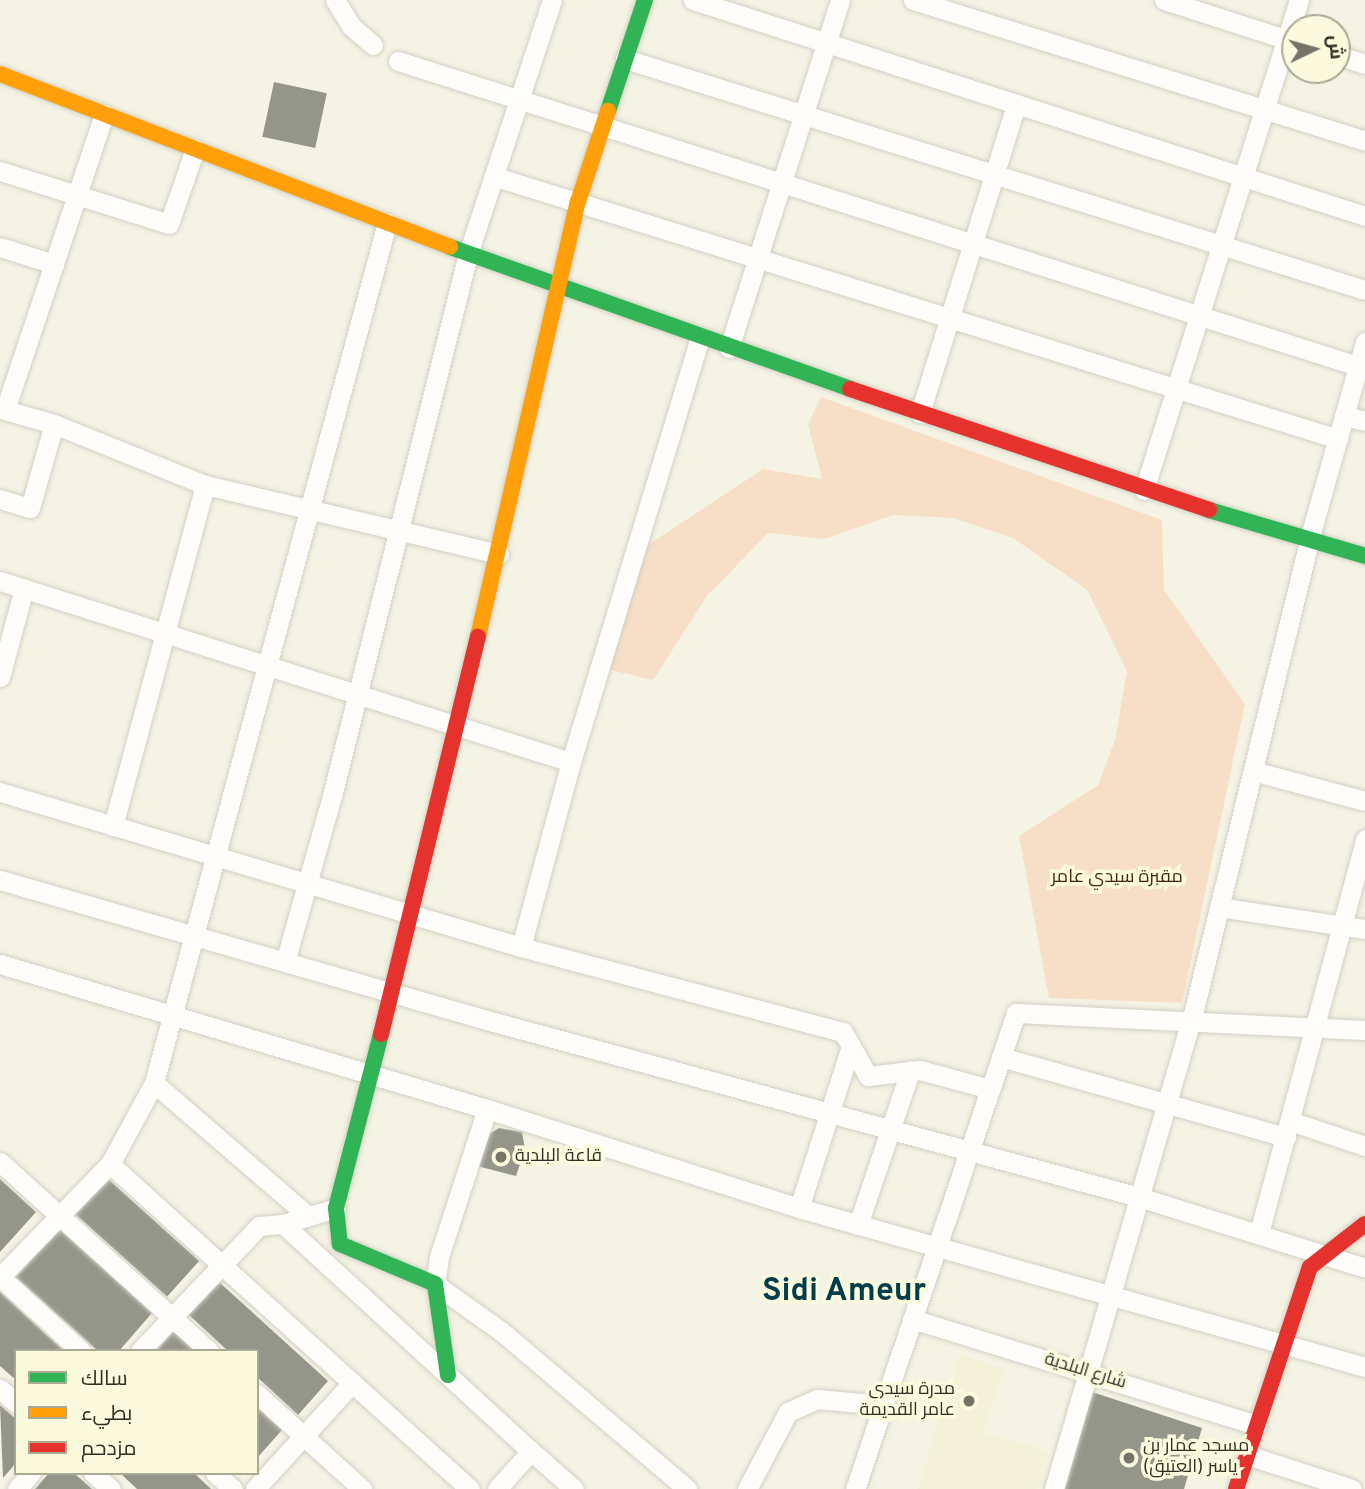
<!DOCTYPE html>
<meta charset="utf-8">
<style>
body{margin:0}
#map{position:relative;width:1365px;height:1489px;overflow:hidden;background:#f5f4e4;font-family:Overpass,Cairo,sans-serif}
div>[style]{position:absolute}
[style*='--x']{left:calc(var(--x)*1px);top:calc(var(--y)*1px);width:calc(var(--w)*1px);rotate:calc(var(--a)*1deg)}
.built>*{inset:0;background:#f3f1d6}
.green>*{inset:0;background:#f7dfc7}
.building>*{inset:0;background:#95968a;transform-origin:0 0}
.roads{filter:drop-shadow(0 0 2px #d1d0c4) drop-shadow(0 0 2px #d1d0c4)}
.street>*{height:19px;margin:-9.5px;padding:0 9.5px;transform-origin:9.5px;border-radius:9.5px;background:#fefdfb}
.fast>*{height:16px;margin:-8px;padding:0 8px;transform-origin:8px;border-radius:8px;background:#30b455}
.slow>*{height:16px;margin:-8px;padding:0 8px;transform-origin:8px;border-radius:8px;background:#ff9f0a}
.jam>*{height:16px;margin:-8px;padding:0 8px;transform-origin:8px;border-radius:8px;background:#e5322d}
.dots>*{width:19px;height:19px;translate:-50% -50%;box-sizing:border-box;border:4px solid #fcfadd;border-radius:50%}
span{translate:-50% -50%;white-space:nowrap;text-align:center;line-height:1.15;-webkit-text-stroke:7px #fcfadd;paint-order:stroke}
.park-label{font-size:18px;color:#45260c}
.poi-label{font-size:18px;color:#302f24}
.left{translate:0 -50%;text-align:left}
.right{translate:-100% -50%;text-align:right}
.street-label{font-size:18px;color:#302f24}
.town-label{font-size:32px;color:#003e4b;font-weight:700}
.legend{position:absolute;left:14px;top:1349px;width:245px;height:126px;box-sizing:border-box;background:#fcfadd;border:2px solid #aaa993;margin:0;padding:9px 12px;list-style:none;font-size:21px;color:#302f24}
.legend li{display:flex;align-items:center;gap:14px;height:35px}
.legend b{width:35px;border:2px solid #aaa993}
.north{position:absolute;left:1281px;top:14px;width:70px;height:70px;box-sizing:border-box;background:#fcfadd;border:2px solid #aaa993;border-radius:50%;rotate:85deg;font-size:19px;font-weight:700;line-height:28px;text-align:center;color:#302f24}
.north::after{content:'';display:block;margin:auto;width:24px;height:32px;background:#757467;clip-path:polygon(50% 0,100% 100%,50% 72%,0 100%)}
</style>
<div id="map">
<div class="built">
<i style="clip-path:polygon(959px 1354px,1003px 1369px,983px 1433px,1048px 1451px,1037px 1489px,918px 1489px)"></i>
</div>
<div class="green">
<i style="clip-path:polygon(821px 397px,1162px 520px,1164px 590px,1245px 704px,1182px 1003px,1049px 998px,1019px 836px,1098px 785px,1115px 740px,1127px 671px,1087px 590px,1013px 538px,953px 518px,893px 515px,825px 539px,768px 533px,707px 596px,653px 680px,602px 668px,636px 553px,763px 469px,822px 479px,808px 424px)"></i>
</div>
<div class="building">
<i style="left:274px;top:82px;width:54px;height:56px;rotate:12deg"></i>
<i style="clip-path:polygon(499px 1128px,522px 1132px,525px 1149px,516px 1176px,477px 1166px,486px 1136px)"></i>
<i style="left:107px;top:1178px;width:124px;height:48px;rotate:42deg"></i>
<i style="clip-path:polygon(0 1179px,36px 1212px,0 1252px)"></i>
<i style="clip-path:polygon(59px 1229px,152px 1313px,119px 1351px,98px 1351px,16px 1277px)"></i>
<i style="clip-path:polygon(219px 1282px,328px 1381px,298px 1415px,257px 1377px,257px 1351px,228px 1351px,189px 1315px)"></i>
<i style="clip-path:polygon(0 1292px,64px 1351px,16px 1351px,16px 1380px,0 1366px)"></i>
<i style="clip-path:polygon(174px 1331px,195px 1351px,156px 1351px)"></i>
<i style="clip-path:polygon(1086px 1390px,1202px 1428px,1184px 1489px,1057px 1489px)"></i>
<i style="clip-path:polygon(0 1405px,16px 1419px,16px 1463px,3px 1478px)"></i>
<i style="clip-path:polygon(257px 1407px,282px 1430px,257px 1458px)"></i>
<i style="clip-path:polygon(49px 1473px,74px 1473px,92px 1489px,35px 1489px)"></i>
<i style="clip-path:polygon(120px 1473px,194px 1473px,211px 1489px,137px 1489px)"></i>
</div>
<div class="roads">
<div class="street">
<i style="--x:335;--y:0;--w:31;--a:58"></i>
<i style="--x:351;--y:26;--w:29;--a:41"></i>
<i style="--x:693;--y:0;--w:706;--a:17.82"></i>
<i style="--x:913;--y:0;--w:473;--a:17.3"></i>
<i style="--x:1164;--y:0;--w:138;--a:17.8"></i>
<i style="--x:1337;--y:55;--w:29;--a:18"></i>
<i style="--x:625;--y:59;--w:775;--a:17.34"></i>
<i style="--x:398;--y:61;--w:1007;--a:17.63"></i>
<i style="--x:0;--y:171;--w:177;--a:17.4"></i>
<i style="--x:169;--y:224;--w:79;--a:-70.9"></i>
<i style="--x:496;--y:177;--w:882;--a:17.28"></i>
<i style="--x:0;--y:247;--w:57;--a:17.5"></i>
<i style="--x:729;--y:348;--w:365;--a:-72.3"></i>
<i style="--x:0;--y:408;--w:5;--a:22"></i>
<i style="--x:5;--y:410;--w:312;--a:-71.5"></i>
<i style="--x:920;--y:413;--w:324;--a:-72.7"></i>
<i style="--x:1344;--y:416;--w:22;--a:13"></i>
<i style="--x:54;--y:424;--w:163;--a:22"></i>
<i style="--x:205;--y:485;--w:302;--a:13.2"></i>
<i style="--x:1144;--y:490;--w:514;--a:-72.45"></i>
<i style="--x:0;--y:499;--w:31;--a:17"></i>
<i style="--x:30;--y:508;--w:87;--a:-74.1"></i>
<i style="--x:54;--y:424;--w:51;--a:-164.1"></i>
<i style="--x:0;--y:581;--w:599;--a:17.59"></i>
<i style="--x:0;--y:677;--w:92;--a:-74.9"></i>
<i style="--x:1253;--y:771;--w:116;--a:15"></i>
<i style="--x:0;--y:792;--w:544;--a:16.57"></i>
<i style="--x:521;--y:947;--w:192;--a:-74.9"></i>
<i style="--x:571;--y:762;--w:444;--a:-73.1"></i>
<i style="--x:113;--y:826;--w:353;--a:-74.9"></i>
<i style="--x:0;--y:880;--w:514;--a:16.04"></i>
<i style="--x:494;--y:1022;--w:668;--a:15.18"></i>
<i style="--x:1139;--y:1197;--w:237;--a:17.4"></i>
<i style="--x:1219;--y:907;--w:148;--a:8.6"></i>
<i style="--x:521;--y:947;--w:333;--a:14.8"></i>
<i style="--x:843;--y:1032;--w:51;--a:60.4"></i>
<i style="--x:868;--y:1076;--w:52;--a:-6.6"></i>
<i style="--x:920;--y:1070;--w:73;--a:15.2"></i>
<i style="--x:285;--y:962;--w:173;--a:-74.2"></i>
<i style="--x:332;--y:796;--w:559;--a:-75.91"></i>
<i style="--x:468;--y:254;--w:268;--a:-71.7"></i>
<i style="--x:0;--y:964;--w:508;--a:16.58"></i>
<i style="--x:487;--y:1109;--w:156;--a:108"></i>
<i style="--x:439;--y:1257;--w:27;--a:98"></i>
<i style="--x:435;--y:1284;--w:82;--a:35.6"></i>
<i style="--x:502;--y:1332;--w:243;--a:40.3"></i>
<i style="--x:1001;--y:1057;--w:296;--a:15.7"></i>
<i style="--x:154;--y:1083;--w:203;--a:40.8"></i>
<i style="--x:487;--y:1109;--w:327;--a:17.6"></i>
<i style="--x:799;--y:1208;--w:588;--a:15.69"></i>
<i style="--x:1290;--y:1121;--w:79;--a:18.4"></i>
<i style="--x:0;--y:1162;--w:282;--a:42.1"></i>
<i style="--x:110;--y:1164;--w:92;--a:-61.5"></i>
<i style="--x:154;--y:1083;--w:891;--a:-74.84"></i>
<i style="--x:336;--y:1208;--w:55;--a:163.2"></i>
<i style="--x:283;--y:1224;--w:336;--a:42.5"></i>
<i style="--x:799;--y:1208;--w:170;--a:-72.2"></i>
<i style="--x:858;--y:1225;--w:163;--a:-71.3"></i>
<i style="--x:1259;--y:1233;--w:408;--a:-74.9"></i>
<i style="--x:0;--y:1277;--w:158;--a:-45.8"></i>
<i style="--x:110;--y:1164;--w:485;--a:42.1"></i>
<i style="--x:0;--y:1277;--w:110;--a:42.4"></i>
<i style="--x:912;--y:1319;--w:361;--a:17.1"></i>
<i style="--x:140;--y:1351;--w:173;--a:-46.4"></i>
<i style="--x:259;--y:1226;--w:24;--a:-5"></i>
<i style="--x:0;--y:1389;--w:21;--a:41"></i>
<i style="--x:257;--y:1394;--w:142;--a:42.1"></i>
<i style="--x:1247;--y:1455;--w:110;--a:17.9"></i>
<i style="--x:93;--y:1473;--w:24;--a:42"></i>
<i style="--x:215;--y:1473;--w:24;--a:42"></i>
<i style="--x:17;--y:1489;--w:21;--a:-49"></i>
<i style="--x:255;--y:1489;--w:144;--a:-47.5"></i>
<i style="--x:497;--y:1489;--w:51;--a:-48.2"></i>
<i style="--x:531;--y:1451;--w:57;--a:41.5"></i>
<i style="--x:747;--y:1489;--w:87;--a:-62"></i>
<i style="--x:788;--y:1412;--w:32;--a:-24"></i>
<i style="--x:817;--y:1399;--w:66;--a:5.2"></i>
<i style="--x:855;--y:1489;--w:502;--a:-71.31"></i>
<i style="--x:1016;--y:1013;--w:349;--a:2.8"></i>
<i style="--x:1054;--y:1489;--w:487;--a:-73.7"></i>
<i style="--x:1191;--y:1022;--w:496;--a:-76.2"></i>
<i style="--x:1309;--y:540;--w:206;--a:-74.2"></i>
</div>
<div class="fast">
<i style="--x:608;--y:111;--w:117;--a:-71.6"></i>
<i style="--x:450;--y:247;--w:424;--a:19.5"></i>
<i style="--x:1209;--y:510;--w:163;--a:16.4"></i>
<i style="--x:381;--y:1034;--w:180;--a:104.5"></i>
<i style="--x:336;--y:1208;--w:36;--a:84"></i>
<i style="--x:340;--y:1244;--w:103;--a:22.8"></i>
<i style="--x:435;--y:1284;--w:92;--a:81.9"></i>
</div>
<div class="slow">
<i style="--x:0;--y:74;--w:482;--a:21"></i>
<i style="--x:478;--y:637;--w:446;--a:-77.1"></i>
<i style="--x:578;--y:202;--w:96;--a:-71.8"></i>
</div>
<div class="jam">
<i style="--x:850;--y:389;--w:379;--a:18.6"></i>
<i style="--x:381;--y:1034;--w:409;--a:-76.3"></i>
<i style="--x:1236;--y:1489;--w:234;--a:-71.6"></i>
<i style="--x:1310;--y:1267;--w:70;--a:-38"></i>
</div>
</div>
<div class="dots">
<i style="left:501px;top:1157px;background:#757467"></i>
<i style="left:969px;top:1401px;background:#757467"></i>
<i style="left:1129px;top:1458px;background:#757467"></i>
</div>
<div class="park-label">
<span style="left:1117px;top:878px">مقبرة سيدي عامر</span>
</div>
<div class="poi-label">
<span class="left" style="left:515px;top:1157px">قاعة البلدية</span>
<span class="right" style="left:955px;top:1401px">مدرة سيدي<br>عامر القديمة</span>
<span class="left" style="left:1143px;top:1458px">مسجد عمار بن<br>ياسر (العتيق)</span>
</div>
<div class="street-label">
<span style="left:1085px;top:1372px;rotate:17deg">شارع البلدية</span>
</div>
<div class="town-label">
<span style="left:844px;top:1292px">Sidi Ameur</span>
</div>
<ul class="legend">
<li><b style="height:9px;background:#30b455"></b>سالك</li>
<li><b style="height:9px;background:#ff9f0a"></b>بطيء</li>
<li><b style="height:9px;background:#e5322d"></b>مزدحم</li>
</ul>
<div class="north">ش</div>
</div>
